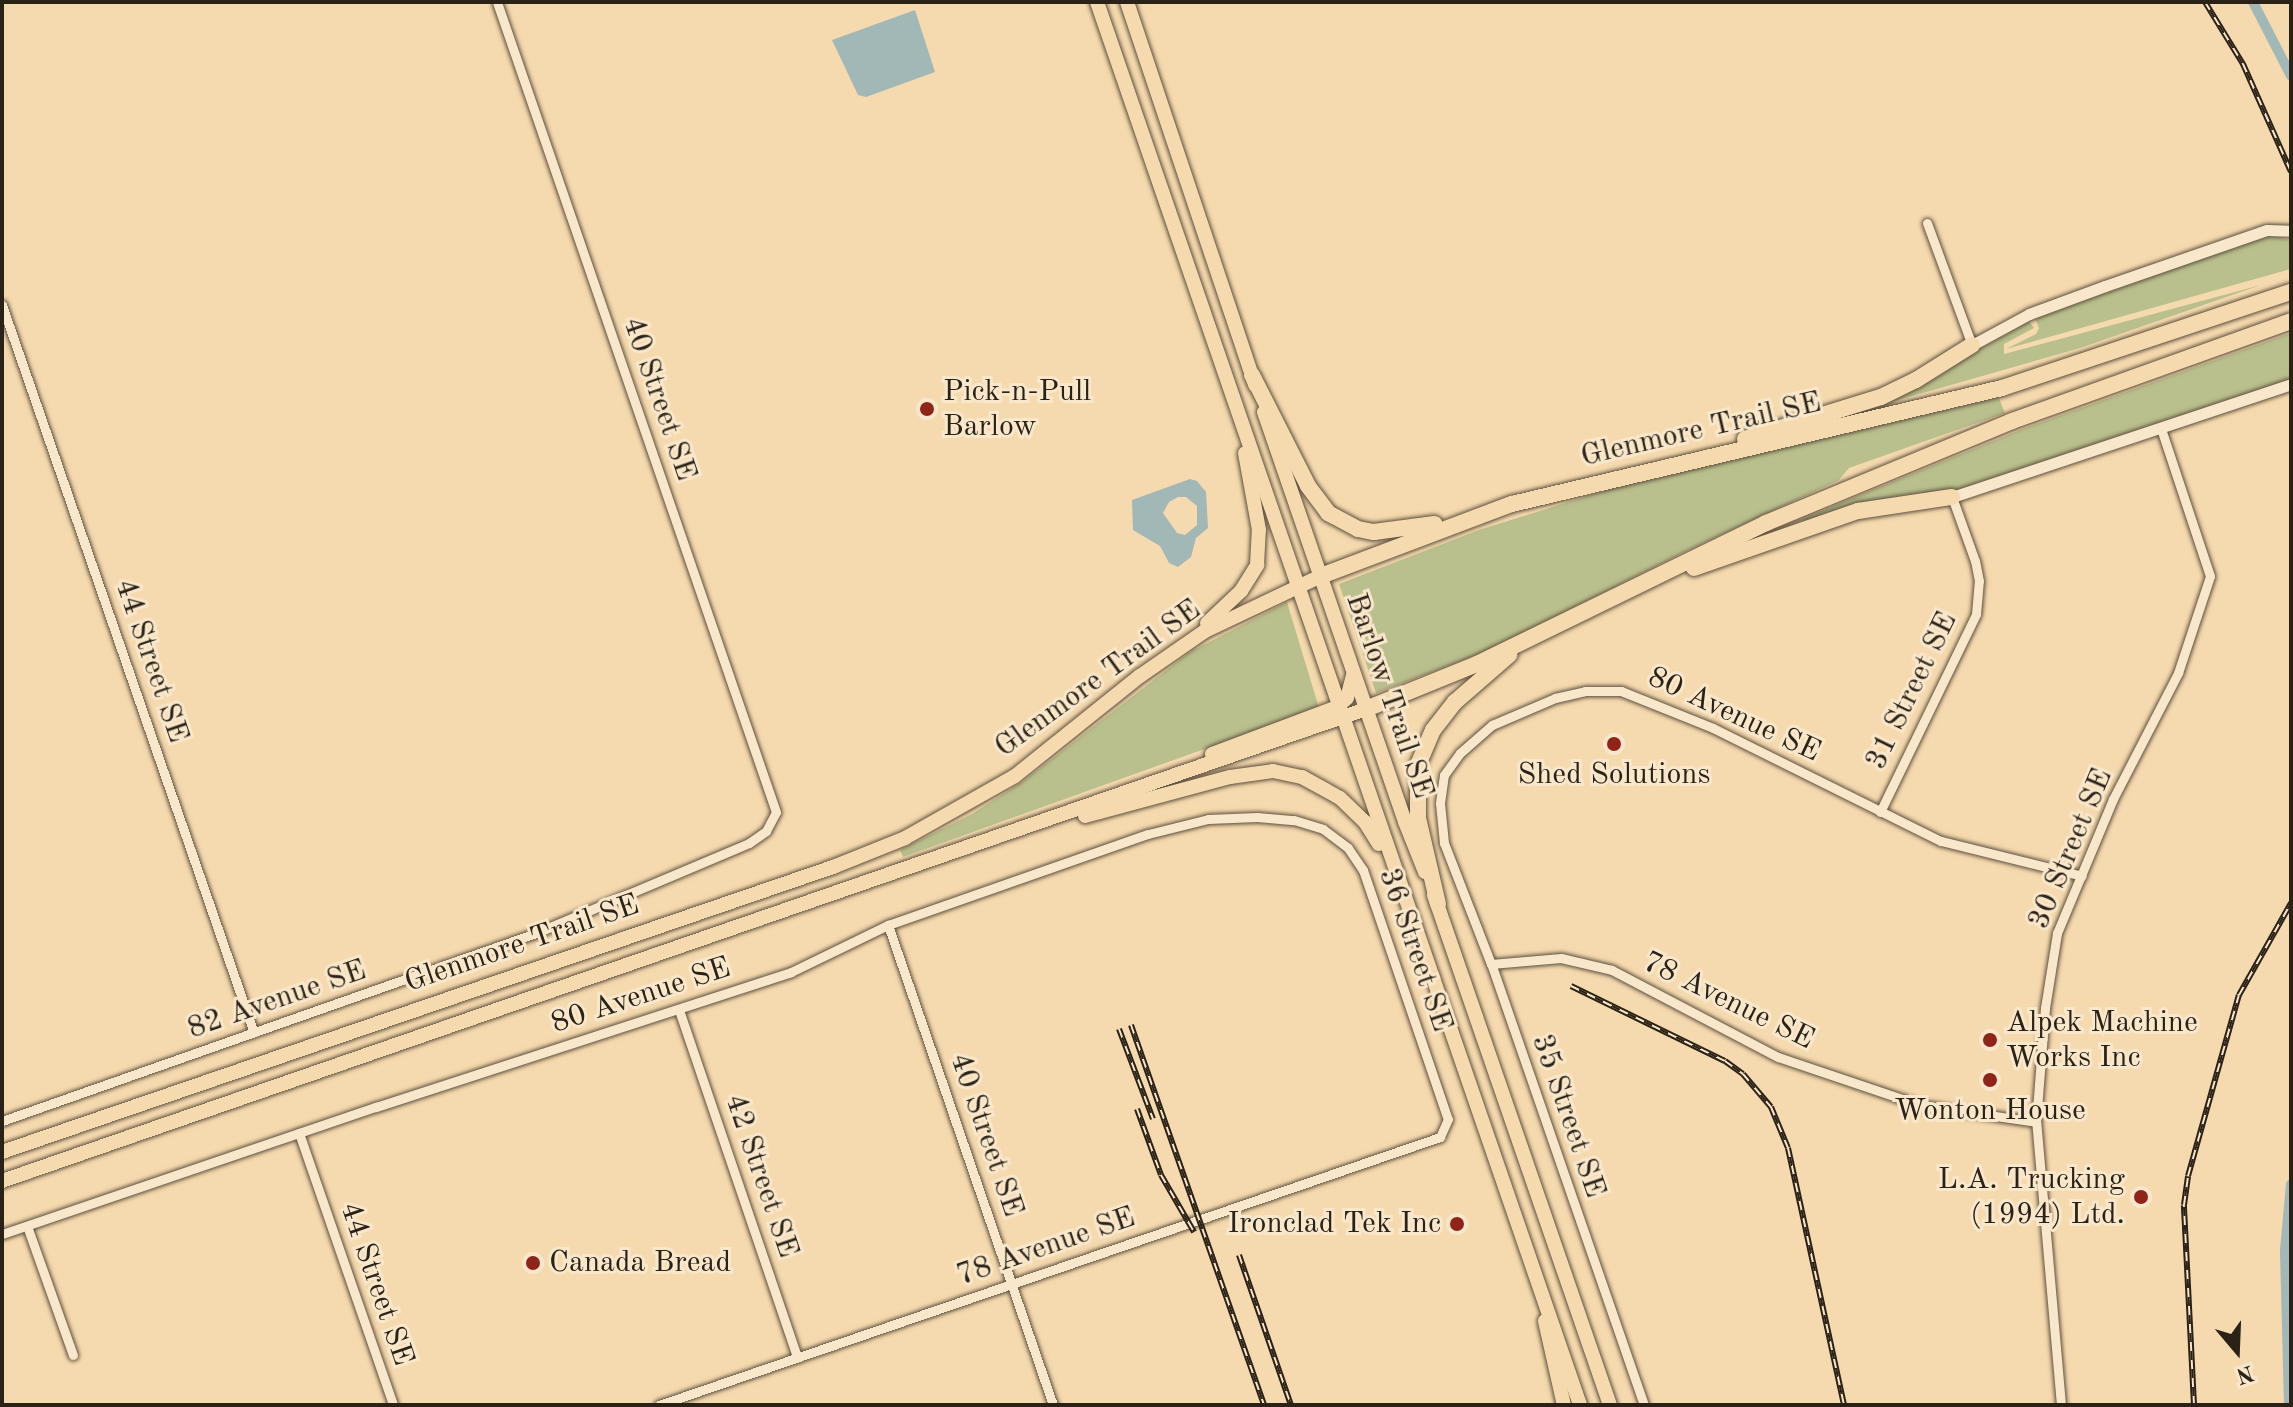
<!DOCTYPE html>
<style>
body{margin:0}
#map{position:relative;width:2293px;height:1407px;overflow:hidden;background:#f6daaf;font-family:"Old Standard TT",serif}
div>[style]{position:absolute}
[style*='--x']{left:calc(var(--x)*1px);top:calc(var(--y)*1px);width:calc(var(--w)*1px);rotate:calc(var(--a)*1deg)}
.green>*{inset:0;background:#bac08d}
.water>*{inset:0;background:#a2b8b6}
.canal>*{height:10px;margin:-5px;padding:0 5px;transform-origin:5px;border-radius:5px;background:#a2b8b6}
.roads{filter:drop-shadow(0 0 2px #5d503d) drop-shadow(0 0 2px #5d503d)}
.minor>*{height:9px;margin:-4.5px;padding:0 4.5px;transform-origin:4.5px;border-radius:4.5px;background:#f9e7cb}
.tertiary>*{height:11px;margin:-5.5px;padding:0 5.5px;transform-origin:5.5px;border-radius:5.5px;background:#f9e7cb}
.primary>*{height:14px;margin:-7px;padding:0 7px;transform-origin:7px;border-radius:7px;background:#f6daaf}
.motorway>*{height:16px;margin:-8px;padding:0 8px;transform-origin:8px;border-radius:8px;background:#f6daaf}
.rail>*{height:6px;margin-top:-3px;transform-origin:0;background:repeating-linear-gradient(90deg,#f9e7cb 0 9px,#2a2217 0 18px);box-sizing:border-box;border-block:2px solid #2a2217}
.dots>*{width:22px;height:22px;translate:-50% -50%;box-sizing:border-box;border:4px solid #f9e7cb;border-radius:50%}
span{translate:-50% -50%;white-space:nowrap;text-align:center;line-height:1.15;-webkit-text-stroke:6px #f9e7cb;paint-order:stroke}
.poi-label{font-size:30px;color:#2a2217}
.left{translate:0 -50%;text-align:left}
.right{translate:-100% -50%;text-align:right}
.street-label{font-size:30px;color:#2a2217}
.frame{position:absolute;inset:0;border:4px solid #2a2217;pointer-events:none}
.north{position:absolute;left:2197px;top:1311px;width:80px;height:80px;-webkit-text-stroke:6px #f9e7cb;paint-order:stroke;rotate:161deg;font-size:22px;font-weight:700;line-height:32px;text-align:center;color:#2a2217}
.north::after{content:'';display:block;margin:auto;width:28px;height:36px;background:#2a2217;clip-path:polygon(50% 0,100% 100%,50% 72%,0 100%)}
</style>
<div id="map">
<div class="green">
<i style="clip-path:polygon(2267px 235px,2291px 240px,2291px 269px,2006px 349px,2036px 334px,2039px 328px,2035px 318px)"></i>
<i style="clip-path:polygon(2261px 285px,2080px 348px,1881px 405px,2029px 321px,2034px 328px,2004px 344px,2004px 354px)"></i>
<i style="clip-path:polygon(2291px 333px,2291px 380px,1979px 485px,1804px 523px,1803px 519px,1843px 502px,2023px 429px)"></i>
<i style="clip-path:polygon(1998px 396px,2005px 413px,1849px 468px,1839px 480px,1682px 553px,1487px 651px,1376px 693px,1339px 584px,1479px 530px,1623px 485px)"></i>
<i style="clip-path:polygon(1287px 602px,1319px 708px,903px 857px,900px 850px,972px 814px,1022px 782px,1190px 652px)"></i>
</div>
<div class="water">
<i style="clip-path:polygon(915px 10px,935px 72px,866px 97px,858px 95px,832px 40px)"></i>
<i style="clip-path:polygon(evenodd,1190px 479px,1197px 481px,1206px 492px,1208px 528px,1196px 538px,1191px 557px,1178px 567px,1169px 563px,1160px 546px,1133px 530px,1132px 500px,1190px 479px,1178px 497px,1186px 497px,1197px 506px,1197px 525px,1185px 535px,1177px 533px,1163px 513px,1169px 502px,1178px 497px)"></i>
</div>
<div class="canal">
<i style="--x:2253;--y:2;--w:83;--a:62.8"></i>
<i style="--x:2289;--y:1405;--w:155;--a:-91.5"></i>
<i style="--x:2285;--y:1250;--w:66;--a:-84.8"></i>
</div>
<div class="roads">
<div class="minor">
<i style="--x:1927;--y:223;--w:130;--a:69.8"></i>
<i style="--x:2;--y:305;--w:770;--a:70.91"></i>
<i style="--x:1880;--y:812;--w:220;--a:-64.1"></i>
<i style="--x:1976;--y:614;--w:33;--a:-85"></i>
<i style="--x:1979;--y:581;--w:20;--a:-101"></i>
<i style="--x:1975;--y:561;--w:68;--a:-109.8"></i>
<i style="--x:888;--y:925;--w:508;--a:71.03"></i>
<i style="--x:1491;--y:964;--w:70;--a:-4.9"></i>
<i style="--x:1561;--y:958;--w:52;--a:13.2"></i>
<i style="--x:1612;--y:970;--w:187;--a:27.7"></i>
<i style="--x:1778;--y:1057;--w:150;--a:18.7"></i>
<i style="--x:1920;--y:1105;--w:117;--a:8.3"></i>
<i style="--x:679;--y:1010;--w:367;--a:71.2"></i>
<i style="--x:2;--y:1121;--w:566;--a:-19.4"></i>
<i style="--x:536;--y:933;--w:231;--a:-22.9"></i>
<i style="--x:749;--y:843;--w:21;--a:-35"></i>
<i style="--x:766;--y:831;--w:21;--a:-62"></i>
<i style="--x:776;--y:812;--w:857;--a:-109.01"></i>
<i style="--x:299;--y:1133;--w:288;--a:70.9"></i>
<i style="--x:27;--y:1226;--w:137;--a:70.4"></i>
<i style="--x:2;--y:1234;--w:395;--a:-18.8"></i>
<i style="--x:376;--y:1107;--w:436;--a:-18"></i>
<i style="--x:791;--y:972;--w:108;--a:-25.9"></i>
<i style="--x:888;--y:925;--w:275;--a:-19.3"></i>
<i style="--x:1148;--y:834;--w:62;--a:-14"></i>
<i style="--x:1208;--y:819;--w:49;--a:-2.3"></i>
<i style="--x:1257;--y:817;--w:37;--a:5"></i>
<i style="--x:1294;--y:820;--w:30;--a:17"></i>
<i style="--x:1323;--y:829;--w:31;--a:37"></i>
<i style="--x:1348;--y:848;--w:27;--a:56"></i>
<i style="--x:1363;--y:870;--w:263;--a:71.2"></i>
<i style="--x:1448;--y:1119;--w:20;--a:114"></i>
<i style="--x:1440;--y:1137;--w:826;--a:161.06"></i>
<i style="--x:1644;--y:1405;--w:467;--a:-109.1"></i>
<i style="--x:1491;--y:964;--w:130;--a:-111.2"></i>
<i style="--x:1444;--y:843;--w:40;--a:-95.7"></i>
<i style="--x:1440;--y:803;--w:28;--a:-82"></i>
<i style="--x:1444;--y:775;--w:27;--a:-54"></i>
<i style="--x:1460;--y:753;--w:43;--a:-41.2"></i>
<i style="--x:1492;--y:725;--w:69;--a:-23.2"></i>
<i style="--x:1555;--y:698;--w:31;--a:-13"></i>
<i style="--x:1585;--y:691;--w:36;--a:0"></i>
<i style="--x:1621;--y:691;--w:99;--a:21.9"></i>
<i style="--x:1713;--y:728;--w:254;--a:26.4"></i>
<i style="--x:1941;--y:841;--w:145;--a:13.9"></i>
<i style="--x:2061;--y:1405;--w:284;--a:-95"></i>
<i style="--x:2036;--y:1122;--w:114;--a:-85.5"></i>
<i style="--x:2045;--y:1008;--w:76;--a:-80.9"></i>
<i style="--x:2057;--y:933;--w:145;--a:-67.3"></i>
<i style="--x:2113;--y:799;--w:142;--a:-62.7"></i>
<i style="--x:2178;--y:673;--w:102;--a:-71.7"></i>
<i style="--x:2210;--y:576;--w:155;--a:-108.4"></i>
</div>
<div class="tertiary">
<i style="--x:1972;--y:345;--w:65;--a:-28.5"></i>
<i style="--x:2029;--y:314;--w:81;--a:-20.2"></i>
<i style="--x:2105;--y:286;--w:171;--a:-19.1"></i>
<i style="--x:2267;--y:230;--w:24;--a:2"></i>
<i style="--x:1952;--y:497;--w:357;--a:-18.4"></i>
</div>
<div class="primary">
<i style="--x:1097;--y:2;--w:1484;--a:71"></i>
<i style="--x:1127;--y:2;--w:404;--a:71.5"></i>
<i style="--x:1264;--y:412;--w:434;--a:71"></i>
<i style="--x:1405;--y:822;--w:54;--a:68.2"></i>
<i style="--x:1207;--y:623;--w:47;--a:-43.3"></i>
<i style="--x:1241;--y:591;--w:31;--a:-58"></i>
<i style="--x:1257;--y:565;--w:35;--a:-87"></i>
<i style="--x:1259;--y:530;--w:78;--a:-100.3"></i>
<i style="--x:1212;--y:754;--w:134;--a:-20.6"></i>
<i style="--x:1337;--y:707;--w:13;--a:-42"></i>
<i style="--x:1347;--y:698;--w:24;--a:-75"></i>
<i style="--x:1085;--y:816;--w:150;--a:-15.1"></i>
<i style="--x:1230;--y:777;--w:43;--a:-7.9"></i>
<i style="--x:1273;--y:771;--w:30;--a:12"></i>
<i style="--x:1302;--y:777;--w:43;--a:28.9"></i>
<i style="--x:1340;--y:798;--w:35;--a:44"></i>
<i style="--x:1365;--y:822;--w:26;--a:58"></i>
<i style="--x:1434;--y:895;--w:540;--a:70.96"></i>
<i style="--x:2;--y:1152;--w:879;--a:-18.93"></i>
<i style="--x:833;--y:867;--w:78;--a:-21.9"></i>
<i style="--x:905;--y:838;--w:126;--a:-29.4"></i>
<i style="--x:1015;--y:776;--w:160;--a:-38.7"></i>
<i style="--x:1140;--y:676;--w:79;--a:-34.7"></i>
<i style="--x:1205;--y:631;--w:128;--a:-25.4"></i>
<i style="--x:2;--y:1181;--w:1443;--a:-19.09"></i>
<i style="--x:1545;--y:1321;--w:86;--a:77.3"></i>
</div>
<div class="motorway">
<i style="--x:1252;--y:375;--w:124;--a:63.2"></i>
<i style="--x:1308;--y:486;--w:34;--a:53"></i>
<i style="--x:1328;--y:513;--w:34;--a:28"></i>
<i style="--x:1358;--y:529;--w:16;--a:11"></i>
<i style="--x:1374;--y:532;--w:61;--a:-7.6"></i>
<i style="--x:1745;--y:439;--w:142;--a:-17.2"></i>
<i style="--x:1881;--y:397;--w:39;--a:-26"></i>
<i style="--x:1916;--y:380;--w:66;--a:-32"></i>
<i style="--x:1694;--y:568;--w:174;--a:-19.2"></i>
<i style="--x:1858;--y:511;--w:95;--a:-8.5"></i>
<i style="--x:1321;--y:576;--w:204;--a:-20.7"></i>
<i style="--x:1512;--y:504;--w:504;--a:-13.32"></i>
<i style="--x:2002;--y:388;--w:305;--a:-18.4"></i>
<i style="--x:1366;--y:709;--w:120;--a:-22.1"></i>
<i style="--x:1477;--y:664;--w:322;--a:-26"></i>
<i style="--x:1766;--y:523;--w:266;--a:-22.5"></i>
<i style="--x:2012;--y:421;--w:296;--a:-19.7"></i>
<i style="--x:1438;--y:904;--w:88;--a:-103.1"></i>
<i style="--x:1418;--y:818;--w:53;--a:-90"></i>
<i style="--x:1418;--y:765;--w:38;--a:-67"></i>
<i style="--x:1433;--y:730;--w:36;--a:-52"></i>
<i style="--x:1455;--y:702;--w:72;--a:-41"></i>
</div>
</div>
<div class="rail">
<i style="--x:2205;--y:2;--w:73;--a:58.5"></i>
<i style="--x:2243;--y:64;--w:118;--a:66"></i>
<i style="--x:1571;--y:986;--w:171;--a:26"></i>
<i style="--x:1725;--y:1061;--w:22;--a:36"></i>
<i style="--x:1743;--y:1074;--w:43;--a:49.7"></i>
<i style="--x:1771;--y:1107;--w:44;--a:67.5"></i>
<i style="--x:1788;--y:1148;--w:263;--a:77.7"></i>
<i style="--x:1131;--y:1025;--w:403;--a:70.7"></i>
<i style="--x:1119;--y:1029;--w:96;--a:69.3"></i>
<i style="--x:1137;--y:1109;--w:70;--a:70"></i>
<i style="--x:1161;--y:1175;--w:66;--a:59.9"></i>
<i style="--x:1239;--y:1255;--w:159;--a:70.9"></i>
<i style="--x:2194;--y:1405;--w:200;--a:-92.9"></i>
<i style="--x:2184;--y:1205;--w:29;--a:-82"></i>
<i style="--x:2188;--y:1176;--w:188;--a:-74.3"></i>
<i style="--x:2239;--y:995;--w:106;--a:-60.5"></i>
</div>
<div class="dots">
<i style="left:927px;top:409px;background:#8f2418"></i>
<i style="left:1614px;top:744px;background:#8f2418"></i>
<i style="left:1990px;top:1040px;background:#8f2418"></i>
<i style="left:1990px;top:1080px;background:#8f2418"></i>
<i style="left:2141px;top:1197px;background:#8f2418"></i>
<i style="left:1457px;top:1224px;background:#8f2418"></i>
<i style="left:533px;top:1263px;background:#8f2418"></i>
</div>
<div class="poi-label">
<span class="left" style="left:943px;top:409px">Pick-n-Pull<br>Barlow</span>
<span style="left:1614px;top:775px">Shed Solutions</span>
<span class="left" style="left:2006px;top:1040px">Alpek Machine<br>Works Inc</span>
<span style="left:1990px;top:1111px">Wonton House</span>
<span class="right" style="left:2125px;top:1197px">L.A. Trucking<br>(1994) Ltd.</span>
<span class="right" style="left:1441px;top:1224px">Ironclad Tek Inc</span>
<span class="left" style="left:549px;top:1263px">Canada Bread</span>
</div>
<div class="street-label">
<span style="left:659px;top:399px;rotate:71deg">40 Street SE</span>
<span style="left:1701px;top:430px;rotate:-13deg">Glenmore Trail SE</span>
<span style="left:151px;top:661px;rotate:71deg">44 Street SE</span>
<span style="left:1098px;top:679px;rotate:-36deg">Glenmore Trail SE</span>
<span style="left:1912px;top:691px;rotate:-64deg">31 Street SE</span>
<span style="left:1389px;top:696px;rotate:71deg">Barlow Trail SE</span>
<span style="left:1734px;top:715px;rotate:25deg">80 Avenue SE</span>
<span style="left:2071px;top:849px;rotate:-67deg">30 Street SE</span>
<span style="left:522px;top:944px;rotate:-19deg">Glenmore Trail SE</span>
<span style="left:1415px;top:950px;rotate:71deg">36 Street SE</span>
<span style="left:641px;top:996px;rotate:-18deg">80 Avenue SE</span>
<span style="left:277px;top:1000px;rotate:-19deg">82 Avenue SE</span>
<span style="left:1728px;top:1001px;rotate:26deg">78 Avenue SE</span>
<span style="left:1568px;top:1116px;rotate:71deg">35 Street SE</span>
<span style="left:986px;top:1135px;rotate:71deg">40 Street SE</span>
<span style="left:761px;top:1176px;rotate:71deg">42 Street SE</span>
<span style="left:1046px;top:1247px;rotate:-19deg">78 Avenue SE</span>
<span style="left:376px;top:1284px;rotate:71deg">44 Street SE</span>
</div>
<div class="frame"></div>
<div class="north">N</div>
</div>
